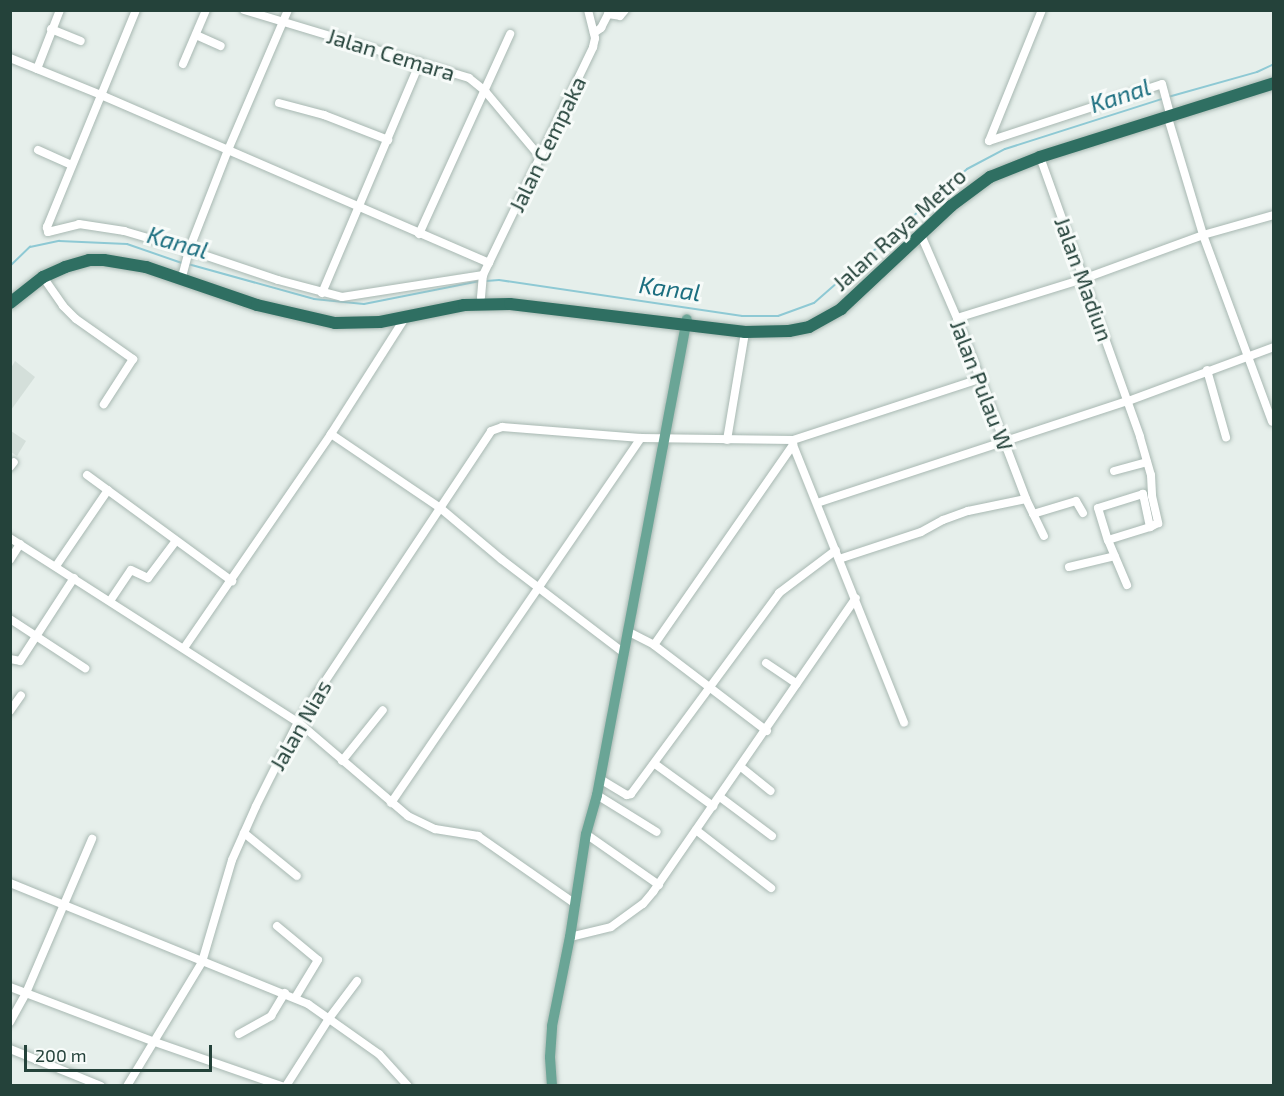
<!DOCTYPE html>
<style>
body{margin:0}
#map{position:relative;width:1284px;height:1096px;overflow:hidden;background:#e6efeb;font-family:"Exo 2",sans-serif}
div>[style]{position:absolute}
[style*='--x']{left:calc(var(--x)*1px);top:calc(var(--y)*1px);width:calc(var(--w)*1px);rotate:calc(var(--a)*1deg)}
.built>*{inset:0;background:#d4dfda}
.stream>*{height:2px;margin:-1px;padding:0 1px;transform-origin:1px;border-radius:1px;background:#8ec9d4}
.roads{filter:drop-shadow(0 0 2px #a8b8b2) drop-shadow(0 0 2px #a8b8b2)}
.minor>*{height:8px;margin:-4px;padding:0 4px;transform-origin:4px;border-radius:4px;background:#fff}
.major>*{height:10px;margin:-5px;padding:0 5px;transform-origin:5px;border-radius:5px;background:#6aa596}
.highway>*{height:12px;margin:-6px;padding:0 6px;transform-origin:6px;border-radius:6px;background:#2f6f62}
span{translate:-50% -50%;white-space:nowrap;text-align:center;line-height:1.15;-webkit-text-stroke:6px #f7fbf9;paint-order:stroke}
.street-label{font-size:22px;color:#24423a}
.water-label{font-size:24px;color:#1c6f80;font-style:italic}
.frame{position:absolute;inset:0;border:12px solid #24423a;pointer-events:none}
.scale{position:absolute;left:24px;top:1045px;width:188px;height:27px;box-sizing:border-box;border:3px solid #24423a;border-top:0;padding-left:8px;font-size:18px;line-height:21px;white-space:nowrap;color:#24423a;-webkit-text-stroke:4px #f7fbf9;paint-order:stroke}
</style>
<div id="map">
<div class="built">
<i style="clip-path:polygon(15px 361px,35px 377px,11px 410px,11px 368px)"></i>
<i style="clip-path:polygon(11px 431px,26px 441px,17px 456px,11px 452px)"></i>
</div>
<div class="stream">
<i style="--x:1168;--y:97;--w:92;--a:-15.7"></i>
<i style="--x:1257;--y:72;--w:19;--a:-25"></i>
<i style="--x:188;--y:264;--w:131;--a:15.5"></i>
<i style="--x:314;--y:299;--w:50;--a:5.7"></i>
<i style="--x:364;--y:304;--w:118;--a:-11.2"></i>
<i style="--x:10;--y:266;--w:28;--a:-44"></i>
<i style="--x:30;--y:247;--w:30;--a:-12"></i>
<i style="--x:59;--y:241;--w:68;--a:2.5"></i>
<i style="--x:127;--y:244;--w:58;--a:19.1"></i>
<i style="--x:486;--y:281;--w:13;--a:-4"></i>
<i style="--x:499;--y:280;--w:246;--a:8.4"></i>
<i style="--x:742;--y:316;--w:36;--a:0"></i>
<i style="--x:778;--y:316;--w:38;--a:-20"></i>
<i style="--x:814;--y:303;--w:203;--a:-41.2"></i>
<i style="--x:967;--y:169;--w:43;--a:-27.8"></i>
<i style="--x:1005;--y:149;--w:165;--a:-17.7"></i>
</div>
<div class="roads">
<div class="minor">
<i style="--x:136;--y:10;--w:235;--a:112.3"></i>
<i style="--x:47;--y:227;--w:5;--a:79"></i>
<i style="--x:48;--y:232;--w:32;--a:-14"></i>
<i style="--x:79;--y:224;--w:46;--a:8.8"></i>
<i style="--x:124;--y:231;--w:68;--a:16.3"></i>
<i style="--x:189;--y:250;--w:94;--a:18.6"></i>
<i style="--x:278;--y:280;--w:66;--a:14.9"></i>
<i style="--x:342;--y:297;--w:143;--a:-8.9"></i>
<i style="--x:244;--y:10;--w:235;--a:16.8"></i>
<i style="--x:469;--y:78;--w:21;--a:39"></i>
<i style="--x:485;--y:91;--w:87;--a:50.1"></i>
<i style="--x:51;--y:29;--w:32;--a:22"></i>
<i style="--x:594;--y:33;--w:9;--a:-36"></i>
<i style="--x:601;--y:28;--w:16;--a:-63"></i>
<i style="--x:608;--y:14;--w:12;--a:9"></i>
<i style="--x:620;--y:16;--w:8;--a:-50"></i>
<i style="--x:196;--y:35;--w:27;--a:24"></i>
<i style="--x:10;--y:58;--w:98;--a:22.1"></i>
<i style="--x:101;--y:95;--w:423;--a:23.4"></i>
<i style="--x:183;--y:64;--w:59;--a:-66.9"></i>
<i style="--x:37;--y:69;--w:63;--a:-68.7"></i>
<i style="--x:279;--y:103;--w:47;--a:14.9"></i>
<i style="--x:324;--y:115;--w:69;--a:21.3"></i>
<i style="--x:1168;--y:118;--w:122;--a:73.3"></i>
<i style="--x:1203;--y:235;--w:199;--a:69.7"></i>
<i style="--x:989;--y:141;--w:182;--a:-18.2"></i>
<i style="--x:1162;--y:84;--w:28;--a:75"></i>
<i style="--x:989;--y:141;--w:141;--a:-68"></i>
<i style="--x:38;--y:150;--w:37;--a:24"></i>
<i style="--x:1040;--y:157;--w:297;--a:70.3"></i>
<i style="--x:1140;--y:437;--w:40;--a:74"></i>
<i style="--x:1151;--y:475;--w:21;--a:87"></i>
<i style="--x:1152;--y:496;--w:28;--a:77"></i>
<i style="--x:1158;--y:523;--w:9;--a:153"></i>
<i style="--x:419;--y:234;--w:220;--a:-65.5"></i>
<i style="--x:921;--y:235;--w:90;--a:66.6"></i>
<i style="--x:957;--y:318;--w:194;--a:69.1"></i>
<i style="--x:1026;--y:499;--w:41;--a:64.1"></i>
<i style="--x:183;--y:273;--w:24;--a:-75"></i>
<i style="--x:189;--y:250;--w:107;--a:-68.7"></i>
<i style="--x:228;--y:150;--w:152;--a:-66.8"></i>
<i style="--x:43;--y:277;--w:35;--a:55"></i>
<i style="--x:63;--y:306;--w:18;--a:45"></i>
<i style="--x:76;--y:319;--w:70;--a:35.1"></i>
<i style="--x:133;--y:359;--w:54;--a:122.8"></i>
<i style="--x:322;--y:293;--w:251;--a:-67"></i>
<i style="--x:481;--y:297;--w:22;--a:-85"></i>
<i style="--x:483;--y:275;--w:253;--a:-64.2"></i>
<i style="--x:593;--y:47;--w:9;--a:-77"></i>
<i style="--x:595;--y:38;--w:29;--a:-104"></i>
<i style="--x:957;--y:318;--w:132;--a:-17.2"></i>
<i style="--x:1083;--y:279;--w:128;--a:-20.1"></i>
<i style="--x:1203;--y:235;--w:74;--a:-15.7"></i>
<i style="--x:1207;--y:370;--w:70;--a:74.2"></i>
<i style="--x:331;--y:434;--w:130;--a:34.1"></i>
<i style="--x:439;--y:507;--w:81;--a:40"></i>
<i style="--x:501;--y:559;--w:155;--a:37.4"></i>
<i style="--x:727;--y:440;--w:109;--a:-80.5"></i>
<i style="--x:793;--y:445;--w:299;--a:68.2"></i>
<i style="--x:10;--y:467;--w:6;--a:-51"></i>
<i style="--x:1114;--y:471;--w:34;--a:-15"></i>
<i style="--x:87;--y:475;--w:180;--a:36.2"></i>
<i style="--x:817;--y:503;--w:327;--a:-18.2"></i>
<i style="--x:1128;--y:401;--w:156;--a:-20.3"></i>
<i style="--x:1033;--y:514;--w:45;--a:-16.8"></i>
<i style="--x:1076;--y:501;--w:14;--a:60"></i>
<i style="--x:10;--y:538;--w:342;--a:32.6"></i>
<i style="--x:298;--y:722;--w:145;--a:40.5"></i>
<i style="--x:408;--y:816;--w:30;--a:26"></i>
<i style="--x:435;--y:829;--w:44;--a:9.2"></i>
<i style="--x:478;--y:836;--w:117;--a:34.9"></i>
<i style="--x:1108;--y:540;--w:44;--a:-17.2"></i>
<i style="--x:1150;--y:527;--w:34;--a:-102"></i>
<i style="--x:1143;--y:494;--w:47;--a:162.7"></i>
<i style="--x:1098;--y:508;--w:34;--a:73"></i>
<i style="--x:1108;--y:540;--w:49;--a:67.1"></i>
<i style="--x:839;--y:559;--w:86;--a:-18.2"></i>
<i style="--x:921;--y:532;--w:25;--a:-29"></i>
<i style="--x:943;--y:520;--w:27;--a:-20"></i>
<i style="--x:968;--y:511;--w:59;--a:-11.7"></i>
<i style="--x:10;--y:560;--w:19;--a:-58"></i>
<i style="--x:56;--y:566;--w:92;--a:-55.6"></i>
<i style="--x:1069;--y:567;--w:47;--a:-13.4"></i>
<i style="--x:110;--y:601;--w:37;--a:-56"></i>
<i style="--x:131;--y:570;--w:19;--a:25"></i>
<i style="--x:148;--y:578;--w:45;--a:-53.1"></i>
<i style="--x:10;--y:619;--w:90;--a:33.2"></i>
<i style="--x:629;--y:632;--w:28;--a:27"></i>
<i style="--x:654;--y:645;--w:142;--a:37.3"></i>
<i style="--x:654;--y:645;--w:244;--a:-55.2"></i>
<i style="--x:793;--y:445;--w:4;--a:-90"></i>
<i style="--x:184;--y:648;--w:260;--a:-55.5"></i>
<i style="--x:331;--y:434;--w:138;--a:-57.5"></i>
<i style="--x:10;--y:659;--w:10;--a:11"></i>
<i style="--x:20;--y:661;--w:99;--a:-57"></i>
<i style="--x:766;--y:663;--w:37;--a:34"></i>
<i style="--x:10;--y:711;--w:19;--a:-55"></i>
<i style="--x:342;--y:761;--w:65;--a:-51.2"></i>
<i style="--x:655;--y:764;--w:72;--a:35.9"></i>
<i style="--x:741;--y:767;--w:38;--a:39"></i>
<i style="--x:600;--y:779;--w:31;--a:31"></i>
<i style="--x:627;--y:795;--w:4;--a:-14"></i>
<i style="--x:631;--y:794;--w:250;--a:-53.6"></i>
<i style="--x:779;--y:593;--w:71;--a:-37"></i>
<i style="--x:597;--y:795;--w:70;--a:31.7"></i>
<i style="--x:720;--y:797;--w:65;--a:36.9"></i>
<i style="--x:391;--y:803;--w:442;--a:-55.6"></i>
<i style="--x:696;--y:830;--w:95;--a:37.7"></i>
<i style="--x:244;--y:833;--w:68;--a:39.1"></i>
<i style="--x:586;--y:834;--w:89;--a:34.9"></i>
<i style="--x:10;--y:883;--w:322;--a:22.1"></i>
<i style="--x:308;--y:1004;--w:87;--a:35.2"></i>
<i style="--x:379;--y:1054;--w:43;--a:47.8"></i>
<i style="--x:277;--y:926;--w:53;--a:39.7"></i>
<i style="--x:318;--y:960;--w:44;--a:121.2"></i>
<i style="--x:570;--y:937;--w:42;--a:-13.7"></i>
<i style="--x:611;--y:927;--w:39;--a:-36"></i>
<i style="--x:643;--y:904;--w:16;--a:-50"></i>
<i style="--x:653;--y:892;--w:357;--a:-55.4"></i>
<i style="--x:10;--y:987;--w:152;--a:20.8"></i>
<i style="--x:152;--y:1041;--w:137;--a:19.2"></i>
<i style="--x:10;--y:1022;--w:33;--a:-61"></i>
<i style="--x:26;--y:993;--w:168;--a:-66.8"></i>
<i style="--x:239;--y:1034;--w:37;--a:-29"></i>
<i style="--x:271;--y:1016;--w:27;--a:-59"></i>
<i style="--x:10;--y:1049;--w:98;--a:22.1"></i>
<i style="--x:127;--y:1086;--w:145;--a:-58.8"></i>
<i style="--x:202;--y:962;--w:106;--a:-73.6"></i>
<i style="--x:232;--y:860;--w:59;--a:-66"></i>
<i style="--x:256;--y:806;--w:94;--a:-63.4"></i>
<i style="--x:298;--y:722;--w:349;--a:-56.4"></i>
<i style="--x:491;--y:431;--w:12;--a:-20"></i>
<i style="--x:502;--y:427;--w:139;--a:4.5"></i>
<i style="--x:641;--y:438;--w:152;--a:0.8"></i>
<i style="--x:793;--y:440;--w:197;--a:-18.1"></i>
<i style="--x:286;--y:1086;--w:82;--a:-57.5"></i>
<i style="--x:330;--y:1017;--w:45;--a:-53.1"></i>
</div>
<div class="major">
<i style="--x:552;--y:1086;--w:29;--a:-94"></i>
<i style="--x:550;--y:1057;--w:31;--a:-86"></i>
<i style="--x:552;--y:1026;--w:91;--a:-78.6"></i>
<i style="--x:570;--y:937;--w:104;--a:-81.2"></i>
<i style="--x:586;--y:834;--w:41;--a:-74.2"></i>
<i style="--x:597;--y:795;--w:484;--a:-79.3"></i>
</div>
<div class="highway">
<i style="--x:10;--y:303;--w:42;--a:-38.2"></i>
<i style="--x:43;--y:277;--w:24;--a:-24"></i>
<i style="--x:65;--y:267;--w:25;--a:-16"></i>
<i style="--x:89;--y:260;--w:15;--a:0"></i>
<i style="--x:104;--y:260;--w:43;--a:9.5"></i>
<i style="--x:146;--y:267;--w:117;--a:18.9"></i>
<i style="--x:257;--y:305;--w:80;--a:13"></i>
<i style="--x:335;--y:323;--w:45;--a:-1.3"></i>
<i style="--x:380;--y:322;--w:86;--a:-11.4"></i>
<i style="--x:464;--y:305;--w:46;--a:-1.2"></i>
<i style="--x:510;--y:304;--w:237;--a:6.8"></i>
<i style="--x:745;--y:332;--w:44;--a:-1.3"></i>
<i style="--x:789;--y:331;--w:20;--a:-11"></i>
<i style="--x:809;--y:327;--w:37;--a:-29"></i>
<i style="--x:841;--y:309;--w:151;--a:-43.1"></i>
<i style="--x:951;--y:206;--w:49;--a:-36.6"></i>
<i style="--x:990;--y:177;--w:54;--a:-21.8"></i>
<i style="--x:1040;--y:157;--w:245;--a:-17.5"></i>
</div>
</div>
<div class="street-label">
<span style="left:391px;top:54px;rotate:17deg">Jalan Cemara</span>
<span style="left:547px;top:144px;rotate:-64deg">Jalan Cempaka</span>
<span style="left:899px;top:229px;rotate:-42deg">Jalan Raya Metro</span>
<span style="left:1084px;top:279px;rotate:70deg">Jalan Madiun</span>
<span style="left:982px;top:385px;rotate:69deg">Jalan Pulau W</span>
<span style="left:300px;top:725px;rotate:-60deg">Jalan Nias</span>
</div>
<div class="water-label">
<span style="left:1120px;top:95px;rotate:-18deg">Kanal</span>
<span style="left:178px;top:242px;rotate:16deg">Kanal</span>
<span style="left:670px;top:288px;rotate:8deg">Kanal</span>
</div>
<div class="frame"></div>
<div class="scale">200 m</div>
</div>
